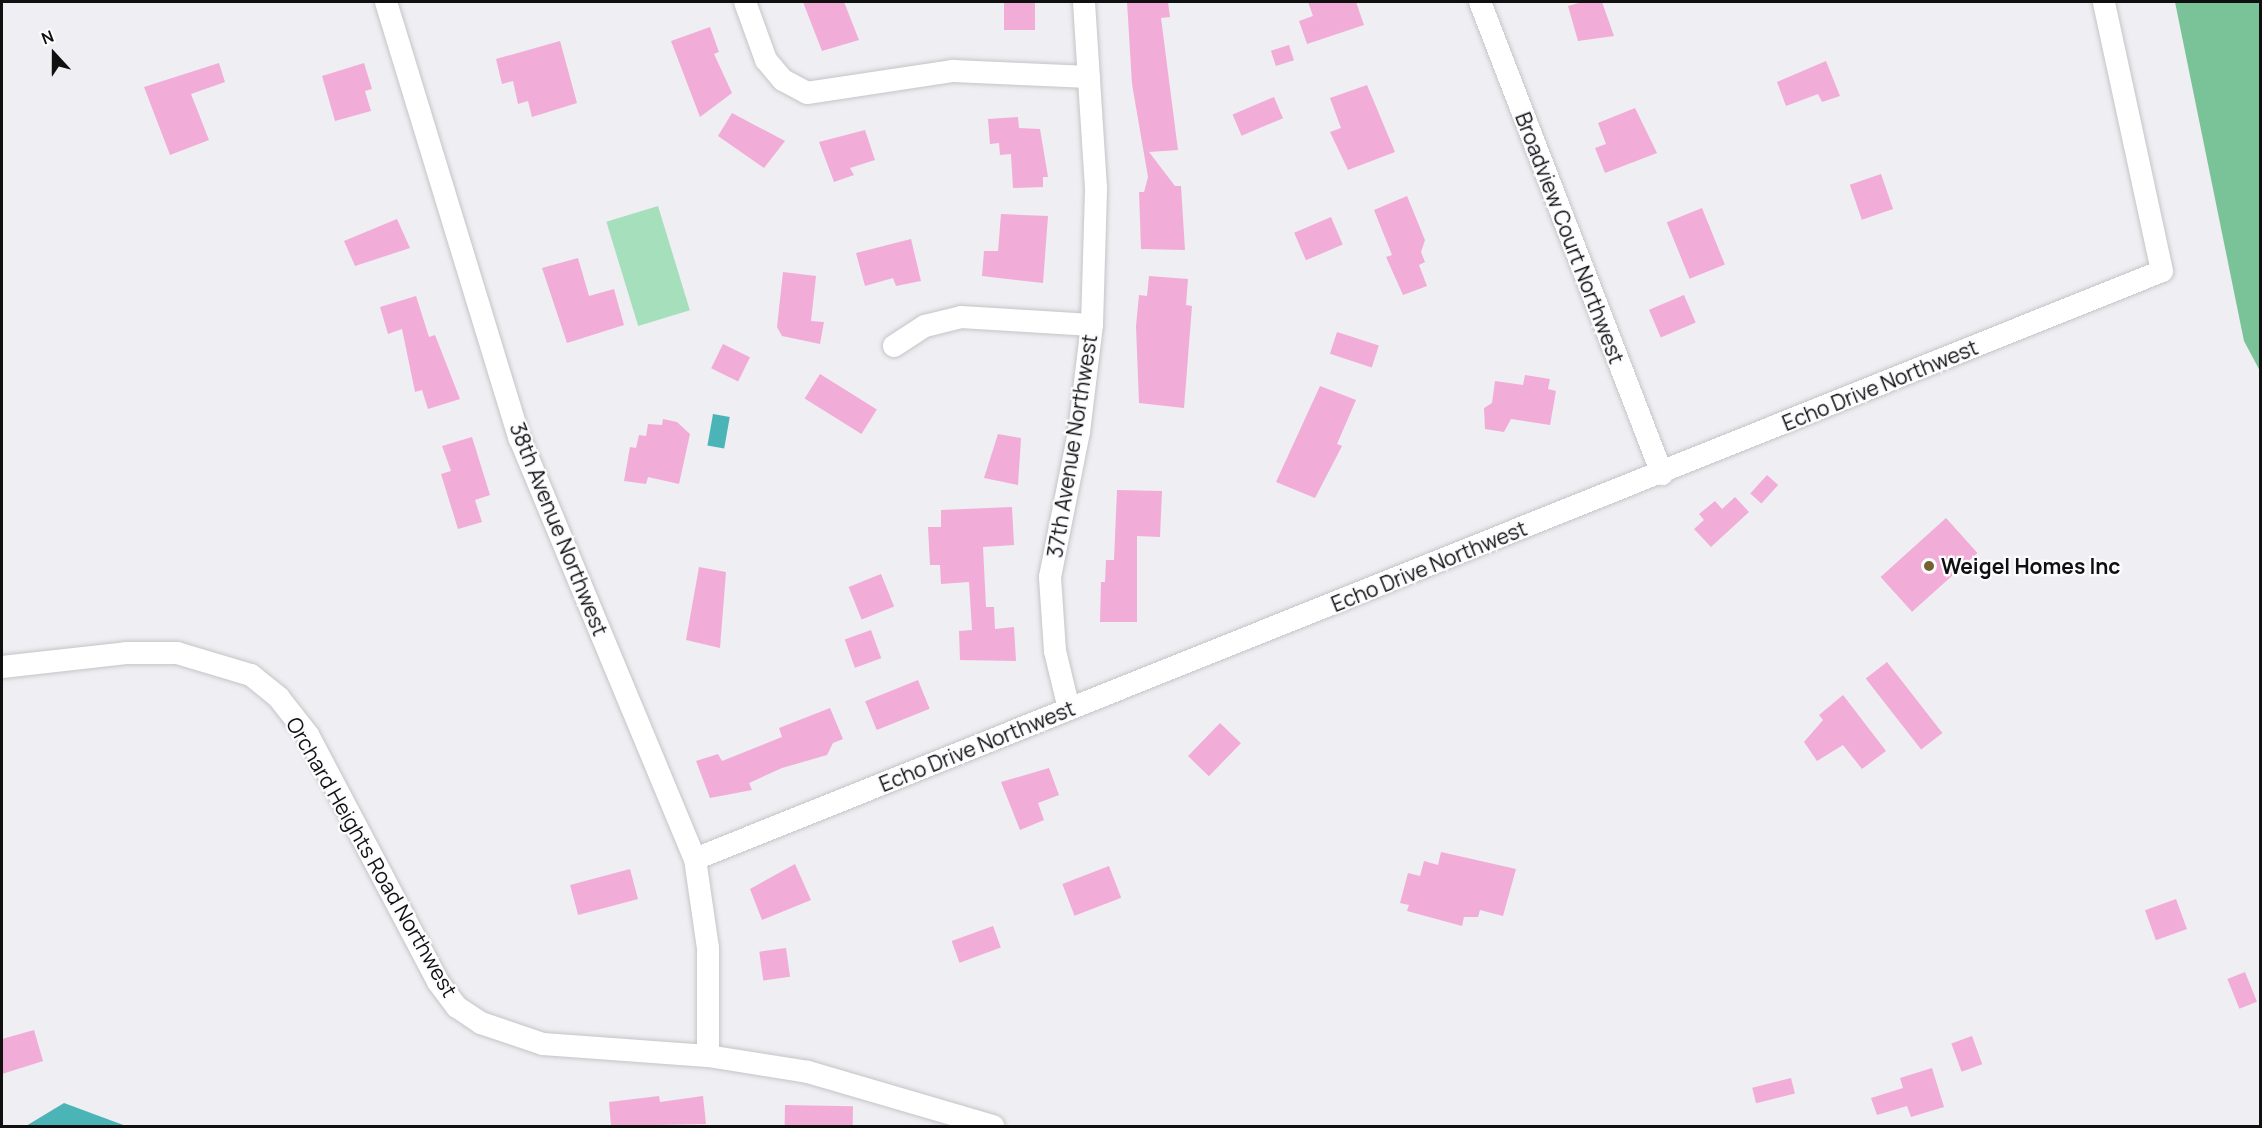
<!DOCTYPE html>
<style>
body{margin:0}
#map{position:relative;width:2262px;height:1128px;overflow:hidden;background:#efeef2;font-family:Manrope,sans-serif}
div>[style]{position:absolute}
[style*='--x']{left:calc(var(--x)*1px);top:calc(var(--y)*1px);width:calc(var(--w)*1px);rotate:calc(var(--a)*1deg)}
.green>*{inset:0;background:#a6dfbc;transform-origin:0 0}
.forest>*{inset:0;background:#7ac297}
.water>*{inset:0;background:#4ab4b7;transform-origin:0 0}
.building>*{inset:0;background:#f1add7;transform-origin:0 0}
.roads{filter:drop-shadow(0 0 2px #c5c4c7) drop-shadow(0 0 2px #c5c4c7)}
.minor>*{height:22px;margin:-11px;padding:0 11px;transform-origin:11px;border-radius:11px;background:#fff}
.dots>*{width:16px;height:16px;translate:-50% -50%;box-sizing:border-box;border:3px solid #fcfcff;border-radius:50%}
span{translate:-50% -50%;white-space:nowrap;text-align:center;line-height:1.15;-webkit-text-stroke:4.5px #fcfcff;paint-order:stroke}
.street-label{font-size:21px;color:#101011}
.poi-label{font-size:21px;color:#101011;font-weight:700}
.left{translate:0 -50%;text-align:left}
.frame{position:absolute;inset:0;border:3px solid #101011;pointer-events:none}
.north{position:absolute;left:24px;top:24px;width:60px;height:60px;-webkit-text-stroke:4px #fcfcff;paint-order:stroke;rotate:339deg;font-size:16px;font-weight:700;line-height:24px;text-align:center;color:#101011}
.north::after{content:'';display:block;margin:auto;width:21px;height:27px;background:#101011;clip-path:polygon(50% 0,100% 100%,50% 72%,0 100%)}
</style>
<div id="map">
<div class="green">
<i style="left:658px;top:206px;width:109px;height:54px;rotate:73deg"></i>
</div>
<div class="forest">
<i style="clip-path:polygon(2175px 2px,2260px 2px,2260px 371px,2244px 341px)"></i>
</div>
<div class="water">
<i style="left:713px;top:414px;width:17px;height:32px;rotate:10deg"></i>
<i style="clip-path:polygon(64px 1103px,126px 1126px,26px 1126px)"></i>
</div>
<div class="building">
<i style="clip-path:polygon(803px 2px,844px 2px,859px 40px,822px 51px)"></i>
<i style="left:1004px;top:2px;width:31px;height:28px"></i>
<i style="clip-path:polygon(1127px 2px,1168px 2px,1170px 17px,1161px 18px,1178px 150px,1149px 152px,1175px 186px,1181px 186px,1185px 250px,1141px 249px,1139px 192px,1144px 192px,1148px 177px,1132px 84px)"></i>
<i style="clip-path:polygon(1308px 2px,1356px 2px,1364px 25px,1307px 44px,1299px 21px,1313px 16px)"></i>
<i style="clip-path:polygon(1583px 2px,1602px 2px,1614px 36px,1578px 41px,1568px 6px)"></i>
<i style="clip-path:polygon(710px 27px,719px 52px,714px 54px,732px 93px,700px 117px,671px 41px)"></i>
<i style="clip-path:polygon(560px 41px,577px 103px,532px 117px,528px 101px,518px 104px,513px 81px,502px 84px,496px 59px)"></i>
<i style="left:1289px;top:45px;width:16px;height:19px;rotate:72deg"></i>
<i style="clip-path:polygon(1826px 61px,1840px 96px,1822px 102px,1818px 94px,1786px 106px,1777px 82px)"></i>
<i style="clip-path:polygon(219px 63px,225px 82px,191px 94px,209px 140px,170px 155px,144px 87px)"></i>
<i style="clip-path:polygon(364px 63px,372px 89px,365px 91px,371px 111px,335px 121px,322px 76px)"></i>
<i style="clip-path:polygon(1367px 85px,1395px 152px,1348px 170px,1330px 132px,1341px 128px,1330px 98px)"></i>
<i style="left:1274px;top:97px;width:23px;height:45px;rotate:67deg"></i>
<i style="clip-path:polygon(1635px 108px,1657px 153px,1605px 173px,1595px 148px,1606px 144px,1598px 123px)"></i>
<i style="clip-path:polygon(732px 113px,785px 141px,764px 168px,718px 136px)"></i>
<i style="clip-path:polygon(1018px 117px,1019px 128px,1040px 129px,1048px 177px,1043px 177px,1043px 187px,1013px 188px,1011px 154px,1000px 155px,999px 143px,990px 144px,988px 119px)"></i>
<i style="clip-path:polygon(865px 130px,875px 160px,850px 168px,854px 175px,834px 182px,819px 142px)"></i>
<i style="left:1881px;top:174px;width:37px;height:33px;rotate:71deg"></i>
<i style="clip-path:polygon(1407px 196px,1425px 240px,1421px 252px,1425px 262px,1419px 265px,1427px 286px,1403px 295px,1386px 257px,1392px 255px,1374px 210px)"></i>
<i style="left:1702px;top:208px;width:61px;height:38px;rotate:68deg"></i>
<i style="clip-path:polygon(1001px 214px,1048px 216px,1043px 283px,982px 276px,984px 251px,998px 251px)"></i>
<i style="left:1331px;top:217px;width:30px;height:40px;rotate:67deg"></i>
<i style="clip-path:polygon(397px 219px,410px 248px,355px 266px,344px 241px)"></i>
<i style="clip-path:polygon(911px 239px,921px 281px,896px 286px,893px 278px,865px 286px,856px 253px)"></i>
<i style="clip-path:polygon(578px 258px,589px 296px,614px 289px,624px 325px,567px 343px,542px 268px)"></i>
<i style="clip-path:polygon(783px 272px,816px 276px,811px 321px,824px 322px,820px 344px,782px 336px,777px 327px)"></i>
<i style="clip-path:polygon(1149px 276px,1188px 279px,1186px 305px,1192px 306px,1184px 408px,1139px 403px,1136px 326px,1139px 295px,1147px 296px)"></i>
<i style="left:1684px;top:295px;width:30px;height:38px;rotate:67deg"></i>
<i style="clip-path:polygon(416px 296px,429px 337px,435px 335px,460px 399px,428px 409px,422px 390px,415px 392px,402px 329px,388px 334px,380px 307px)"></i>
<i style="left:1337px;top:332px;width:44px;height:23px;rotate:18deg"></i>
<i style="left:723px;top:344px;width:30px;height:27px;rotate:26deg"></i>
<i style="left:820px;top:374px;width:67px;height:29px;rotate:32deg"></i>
<i style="clip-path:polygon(1525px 375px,1550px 379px,1548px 389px,1556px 391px,1550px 425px,1511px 419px,1504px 432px,1485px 429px,1484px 408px,1492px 403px,1495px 381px,1523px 385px)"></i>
<i style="clip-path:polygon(1320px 386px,1356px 400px,1337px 444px,1342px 446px,1315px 498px,1276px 482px)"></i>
<i style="clip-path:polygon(663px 419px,677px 422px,690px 434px,679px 484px,648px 477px,646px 484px,624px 481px,630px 447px,636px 448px,639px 435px,646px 436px,648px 424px,662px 425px)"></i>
<i style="clip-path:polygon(998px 434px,1021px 438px,1018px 485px,984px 478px)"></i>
<i style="clip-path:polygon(472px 437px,490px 495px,475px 500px,482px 522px,458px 529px,441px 474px,451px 471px,442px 446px)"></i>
<i style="left:1767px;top:475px;width:15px;height:25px;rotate:42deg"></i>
<i style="clip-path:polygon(1117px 490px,1162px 491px,1160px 537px,1137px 536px,1137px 622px,1100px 622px,1101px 582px,1105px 582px,1106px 560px,1114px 560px)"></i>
<i style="clip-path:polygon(1735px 497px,1749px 512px,1711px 547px,1694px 529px,1704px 520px,1699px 514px,1715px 501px,1722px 509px)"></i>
<i style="clip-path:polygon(1012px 507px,1014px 545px,983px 547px,986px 607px,994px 607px,995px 629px,1014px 627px,1016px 661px,960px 660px,959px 631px,972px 630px,969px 582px,941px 584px,940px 565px,930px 565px,928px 527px,941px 527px,941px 510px)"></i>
<i style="left:1946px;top:518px;width:47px;height:88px;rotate:48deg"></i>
<i style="clip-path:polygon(699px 567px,726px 572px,720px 648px,686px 640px)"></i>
<i style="left:881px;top:574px;width:35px;height:35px;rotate:68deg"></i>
<i style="left:871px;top:630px;width:30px;height:28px;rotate:70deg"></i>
<i style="left:1887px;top:662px;width:90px;height:27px;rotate:52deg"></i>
<i style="left:918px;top:680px;width:31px;height:57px;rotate:68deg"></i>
<i style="clip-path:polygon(1843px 695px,1886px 751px,1862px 769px,1843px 745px,1817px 761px,1804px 742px,1823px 720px,1819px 715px)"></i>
<i style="clip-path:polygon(830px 708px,843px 739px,833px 743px,827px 755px,782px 768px,749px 783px,752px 790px,710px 798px,696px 761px,718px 754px,722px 761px,782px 737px,779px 728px)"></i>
<i style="left:1220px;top:723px;width:29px;height:46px;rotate:44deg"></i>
<i style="clip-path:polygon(1049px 768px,1059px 795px,1038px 803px,1044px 820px,1020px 830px,1001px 782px)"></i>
<i style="clip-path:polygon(1441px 852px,1516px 869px,1503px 916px,1480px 910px,1478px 917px,1464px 917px,1462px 926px,1407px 911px,1409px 905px,1400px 903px,1408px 873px,1420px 876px,1424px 861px,1438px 865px)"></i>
<i style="clip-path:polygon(795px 864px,811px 900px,762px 920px,750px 889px)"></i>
<i style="left:1109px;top:866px;width:34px;height:50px;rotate:69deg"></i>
<i style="left:630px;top:869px;width:31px;height:62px;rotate:75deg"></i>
<i style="left:2176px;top:899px;width:32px;height:33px;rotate:70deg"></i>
<i style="left:993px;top:926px;width:23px;height:44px;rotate:70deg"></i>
<i style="left:786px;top:948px;width:29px;height:27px;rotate:82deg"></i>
<i style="left:2245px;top:972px;width:32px;height:19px;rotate:68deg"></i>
<i style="clip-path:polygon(34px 1030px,43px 1061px,2px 1074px,2px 1039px)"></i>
<i style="left:1972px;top:1036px;width:30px;height:22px;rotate:70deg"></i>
<i style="clip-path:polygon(1932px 1068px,1944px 1107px,1911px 1117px,1907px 1106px,1877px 1115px,1871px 1098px,1903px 1088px,1900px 1078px)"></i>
<i style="left:1791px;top:1078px;width:16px;height:40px;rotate:76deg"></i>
<i style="clip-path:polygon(659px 1096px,660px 1102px,703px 1096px,706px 1124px,611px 1126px,609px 1102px)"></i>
<i style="left:785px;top:1105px;width:68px;height:21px;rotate:1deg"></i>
</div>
<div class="roads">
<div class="minor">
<i style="--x:386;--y:2;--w:457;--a:73"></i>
<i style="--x:520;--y:439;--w:455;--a:67.4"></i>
<i style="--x:695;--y:859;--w:90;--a:81.7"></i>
<i style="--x:708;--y:948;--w:108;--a:90"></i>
<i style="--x:745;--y:2;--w:62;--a:70.1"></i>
<i style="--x:766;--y:60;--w:26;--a:50"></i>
<i style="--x:783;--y:80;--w:27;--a:28"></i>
<i style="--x:807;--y:93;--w:148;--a:-8.6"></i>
<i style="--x:953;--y:71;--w:136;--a:2.5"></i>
<i style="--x:1480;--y:2;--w:506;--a:68.91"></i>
<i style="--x:894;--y:346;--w:37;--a:-33"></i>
<i style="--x:925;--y:326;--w:37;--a:-14"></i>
<i style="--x:961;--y:317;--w:131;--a:3.5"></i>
<i style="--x:2;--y:667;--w:125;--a:-6.4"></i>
<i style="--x:126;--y:653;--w:51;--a:0"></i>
<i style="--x:177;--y:653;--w:77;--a:16.6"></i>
<i style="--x:251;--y:675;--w:36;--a:39"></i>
<i style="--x:279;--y:698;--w:47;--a:51.9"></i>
<i style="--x:308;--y:735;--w:279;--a:62.2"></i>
<i style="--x:438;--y:982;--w:31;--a:53"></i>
<i style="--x:457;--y:1007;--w:29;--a:34"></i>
<i style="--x:481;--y:1023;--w:65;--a:18.7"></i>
<i style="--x:543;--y:1044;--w:165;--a:4.2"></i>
<i style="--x:708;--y:1056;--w:101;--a:9.1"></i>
<i style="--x:808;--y:1072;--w:193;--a:16.3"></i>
<i style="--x:1069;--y:709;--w:60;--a:-103.6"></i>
<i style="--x:1055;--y:651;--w:74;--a:-93.9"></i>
<i style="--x:1050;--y:577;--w:148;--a:-78.7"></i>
<i style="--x:1079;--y:432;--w:108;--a:-83.1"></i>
<i style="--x:1092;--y:325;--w:137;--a:-88.3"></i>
<i style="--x:1096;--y:188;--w:186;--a:-93.7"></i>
<i style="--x:695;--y:859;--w:1580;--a:-21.84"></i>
<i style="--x:2162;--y:271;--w:275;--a:-102.2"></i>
</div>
</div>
<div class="dots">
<i style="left:1929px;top:566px;background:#746230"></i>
</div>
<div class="street-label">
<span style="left:1570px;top:238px;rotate:69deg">Broadview Court Northwest</span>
<span style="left:1880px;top:385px;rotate:-22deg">Echo Drive Northwest</span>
<span style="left:1072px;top:446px;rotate:-81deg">37th Avenue Northwest</span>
<span style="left:559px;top:529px;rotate:68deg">38th Avenue Northwest</span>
<span style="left:1429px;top:566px;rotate:-22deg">Echo Drive Northwest</span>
<span style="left:977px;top:746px;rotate:-22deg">Echo Drive Northwest</span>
<span style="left:372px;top:857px;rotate:60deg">Orchard Heights Road Northwest</span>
</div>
<div class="poi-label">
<span class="left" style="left:1941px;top:566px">Weigel Homes Inc</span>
</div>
<div class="frame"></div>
<div class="north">N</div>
</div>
